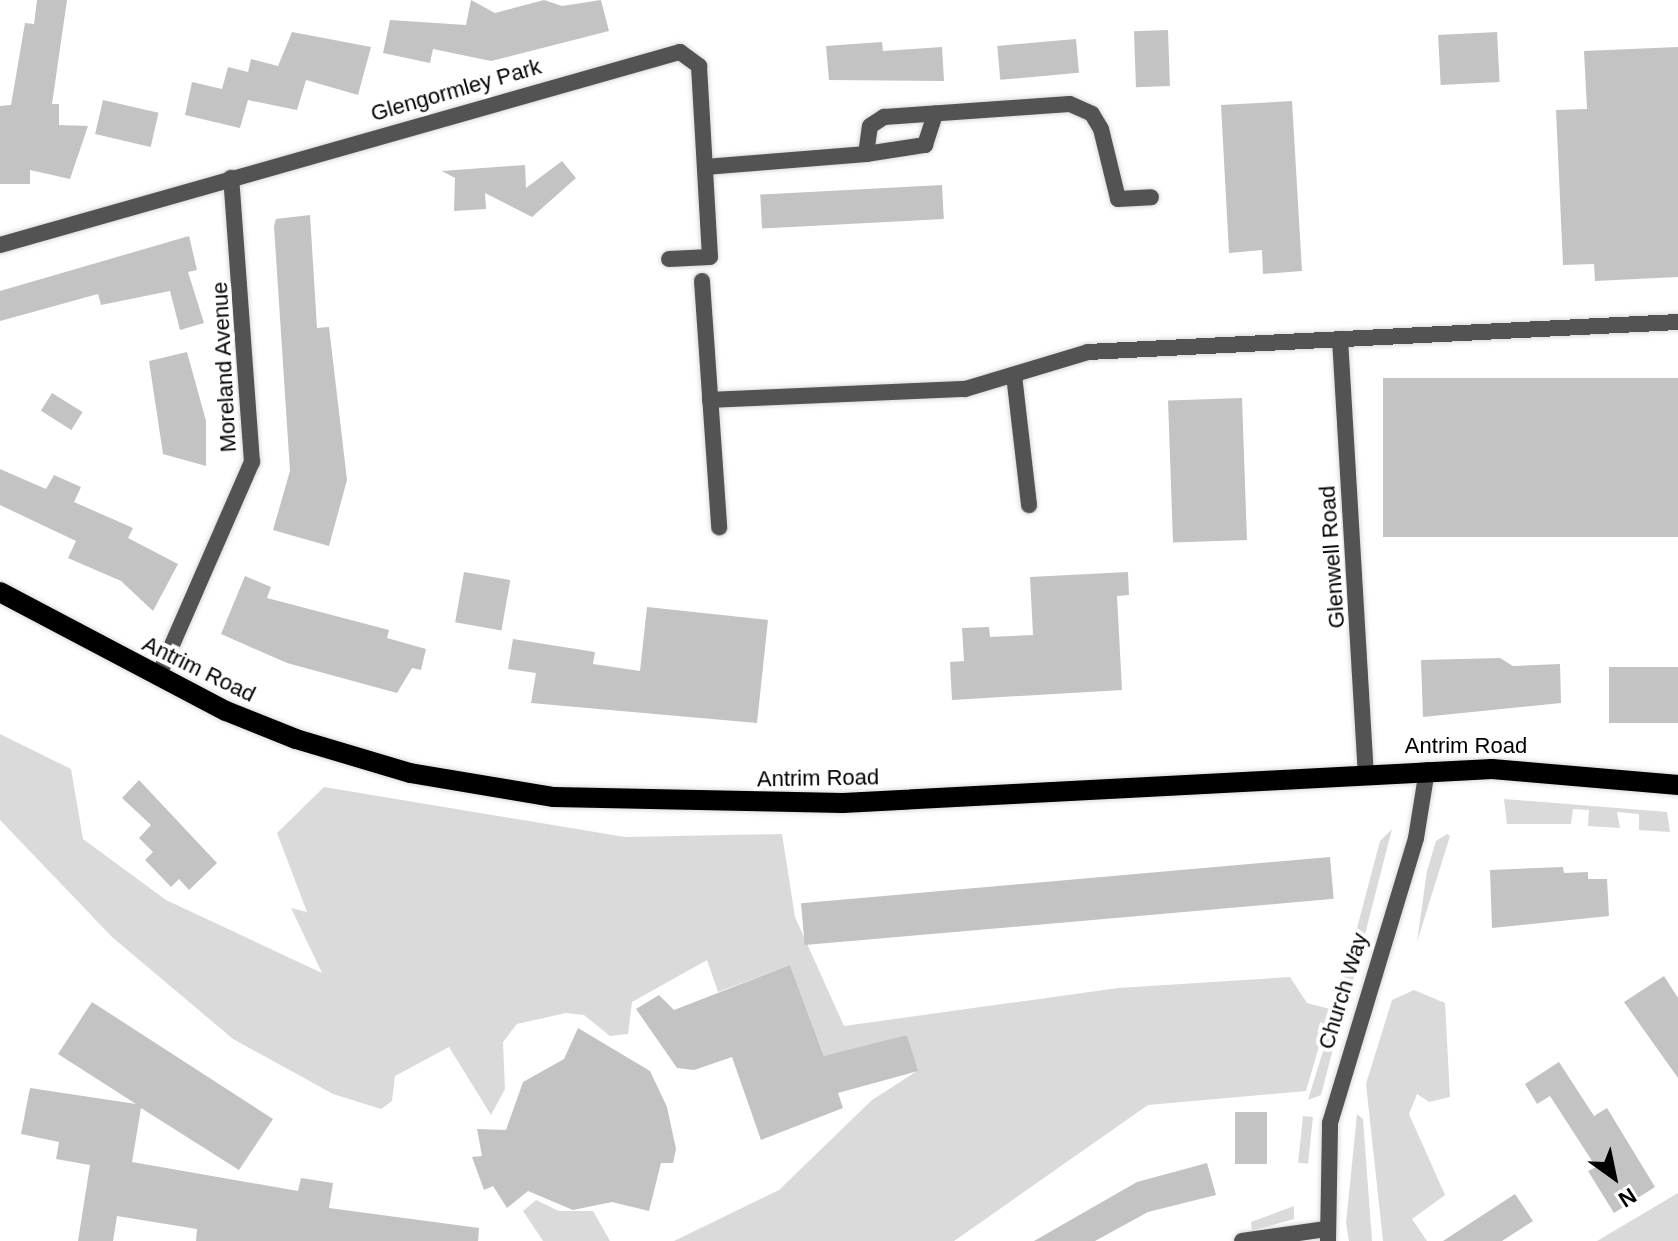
<!DOCTYPE html>
<style>
body{margin:0}
#map{position:relative;width:1678px;height:1241px;overflow:hidden;background:#fff;font-family:Arial,sans-serif}
div>[style]{position:absolute}
[style*='--x']{left:calc(var(--x)*1px);top:calc(var(--y)*1px);width:calc(var(--w)*1px);rotate:calc(var(--a)*1deg)}
.green>*{inset:0;background:#dadada;transform-origin:0 0}
.building>*{inset:0;background:#c3c3c3;transform-origin:0 0}
.roads{filter:drop-shadow(0 0 2px #dbdbdb) drop-shadow(0 0 2px #dbdbdb)}
.street>*{height:16px;margin:-8px;padding:0 8px;transform-origin:8px;border-radius:8px;background:#535353}
.primary>*{height:20px;margin:-10px;padding:0 10px;transform-origin:10px;border-radius:10px;background:#000}
span{translate:-50% -50%;white-space:nowrap;text-align:center;line-height:1.15;-webkit-text-stroke:8px #fff;paint-order:stroke}
.street-label{font-size:22px;color:#000}
.north{position:absolute;left:1574px;top:1137px;width:80px;height:80px;-webkit-text-stroke:6px #fff;paint-order:stroke;rotate:147deg;font-size:22px;font-weight:700;line-height:32px;text-align:center;color:#000}
.north::after{content:'';display:block;margin:auto;width:28px;height:36px;background:#000;clip-path:polygon(50% 0,100% 100%,50% 72%,0 100%)}
</style>
<div id="map">
<div class="green">
<i style="clip-path:polygon(0 734px,71px 769px,83px 839px,166px 900px,322px 973px,291px 908px,307px 912px,277px 833px,324px 787px,625px 837px,782px 834px,795px 917px,844px 1026px,1118px 988px,1290px 977px,1307px 1003px,1330px 1009px,1306px 1091px,1148px 1105px,954px 1241px,674px 1241px,779px 1190px,872px 1100px,917px 1071px,907px 1035px,825px 1058px,790px 965px,718px 992px,707px 960px,632px 1002px,628px 1034px,610px 1036px,584px 1015px,566px 1013px,517px 1024px,503px 1042px,505px 1089px,491px 1115px,449px 1047px,395px 1076px,392px 1101px,381px 1109px,333px 1094px,233px 1039px,112px 937px,0 820px)"></i>
<i style="clip-path:polygon(1504px 799px,1667px 812px,1670px 832px,1639px 830px,1639px 814px,1617px 812px,1620px 828px,1588px 826px,1589px 810px,1573px 809px,1571px 824px,1507px 824px)"></i>
<i style="clip-path:polygon(1392px 829px,1352px 985px,1338px 1000px,1380px 841px)"></i>
<i style="clip-path:polygon(1447px 834px,1450px 836px,1417px 942px,1427px 871px,1436px 841px)"></i>
<i style="clip-path:polygon(1414px 990px,1445px 1003px,1450px 1097px,1429px 1102px,1417px 1094px,1409px 1114px,1445px 1195px,1412px 1219px,1427px 1241px,1383px 1241px,1366px 1084px,1392px 1000px)"></i>
<i style="clip-path:polygon(1335px 1012px,1340px 1022px,1321px 1095px,1308px 1100px)"></i>
<i style="clip-path:polygon(1357px 1114px,1363px 1119px,1372px 1241px,1349px 1241px,1346px 1223px)"></i>
<i style="left:1303px;top:1116px;width:10px;height:47px;rotate:6deg"></i>
<i style="clip-path:polygon(1678px 1193px,1678px 1241px,1597px 1241px)"></i>
<i style="clip-path:polygon(536px 1200px,559px 1211px,593px 1211px,610px 1241px,543px 1241px,523px 1211px)"></i>
<i style="clip-path:polygon(1294px 1206px,1294px 1219px,1252px 1231px,1251px 1222px)"></i>
</div>
<div class="building">
<i style="clip-path:polygon(37px 0,67px 0,52px 104px,59px 104px,59px 125px,88px 126px,70px 179px,30px 170px,30px 184px,0 184px,0 106px,11px 105px,25px 23px,34px 24px)"></i>
<i style="clip-path:polygon(471px 0,495px 13px,544px 0,562px 6px,601px 0,609px 31px,491px 61px,433px 49px,430px 63px,383px 53px,390px 20px,466px 25px)"></i>
<i style="left:1168px;top:30px;width:56px;height:34px;rotate:88deg"></i>
<i style="clip-path:polygon(292px 32px,371px 47px,358px 95px,306px 80px,297px 110px,248px 100px,240px 128px,185px 115px,192px 82px,222px 89px,228px 67px,248px 72px,251px 59px,278px 66px)"></i>
<i style="left:1497px;top:32px;width:50px;height:59px;rotate:87deg"></i>
<i style="left:1076px;top:39px;width:34px;height:79px;rotate:85deg"></i>
<i style="clip-path:polygon(882px 42px,883px 51px,942px 47px,944px 81px,829px 80px,826px 46px)"></i>
<i style="clip-path:polygon(1678px 47px,1678px 277px,1595px 281px,1594px 264px,1563px 265px,1556px 110px,1587px 109px,1584px 51px)"></i>
<i style="left:103px;top:100px;width:57px;height:35px;rotate:13deg"></i>
<i style="clip-path:polygon(1292px 101px,1302px 271px,1263px 274px,1262px 250px,1229px 253px,1221px 105px)"></i>
<i style="clip-path:polygon(562px 161px,576px 178px,532px 217px,485px 193px,486px 209px,454px 211px,455px 178px,442px 171px,525px 165px,526px 188px)"></i>
<i style="left:942px;top:185px;width:34px;height:182px;rotate:87deg"></i>
<i style="clip-path:polygon(310px 215px,317px 328px,329px 327px,347px 480px,329px 546px,273px 530px,290px 471px,274px 226px,276px 219px)"></i>
<i style="clip-path:polygon(189px 236px,197px 270px,188px 272px,204px 323px,180px 330px,170px 291px,101px 305px,98px 294px,0 321px,0 291px)"></i>
<i style="clip-path:polygon(187px 352px,206px 421px,206px 466px,163px 454px,149px 361px)"></i>
<i style="left:1678px;top:378px;width:159px;height:295px;rotate:90deg"></i>
<i style="left:52px;top:393px;width:36px;height:21px;rotate:32deg"></i>
<i style="left:1242px;top:398px;width:142px;height:74px;rotate:88deg"></i>
<i style="clip-path:polygon(0 469px,46px 489px,54px 475px,81px 487px,74px 502px,133px 528px,128px 538px,178px 564px,153px 611px,121px 581px,68px 558px,76px 541px,0 505px)"></i>
<i style="left:464px;top:572px;width:47px;height:51px;rotate:10deg"></i>
<i style="clip-path:polygon(1128px 572px,1129px 595px,1117px 596px,1122px 690px,952px 700px,950px 662px,964px 661px,962px 628px,989px 627px,990px 637px,1033px 635px,1030px 577px)"></i>
<i style="clip-path:polygon(245px 576px,271px 587px,267px 598px,389px 630px,387px 638px,426px 649px,421px 670px,412px 668px,397px 693px,287px 663px,221px 634px)"></i>
<i style="clip-path:polygon(647px 607px,768px 620px,757px 723px,531px 703px,536px 673px,508px 669px,513px 639px,595px 652px,593px 664px,640px 671px)"></i>
<i style="clip-path:polygon(1500px 658px,1513px 666px,1560px 664px,1561px 703px,1423px 717px,1421px 660px)"></i>
<i style="left:1678px;top:667px;width:56px;height:69px;rotate:90deg"></i>
<i style="clip-path:polygon(139px 780px,217px 863px,189px 890px,179px 879px,171px 887px,145px 860px,153px 852px,139px 838px,151px 825px,122px 798px)"></i>
<i style="left:1330px;top:857px;width:42px;height:531px;rotate:85deg"></i>
<i style="clip-path:polygon(1563px 867px,1564px 873px,1588px 872px,1588px 879px,1607px 879px,1609px 916px,1492px 928px,1490px 870px)"></i>
<i style="clip-path:polygon(790px 965px,824px 1056px,907px 1035px,918px 1071px,838px 1093px,843px 1108px,761px 1140px,732px 1057px,694px 1070px,677px 1068px,636px 1009px,659px 995px,674px 1010px)"></i>
<i style="clip-path:polygon(1664px 976px,1678px 998px,1678px 1078px,1624px 1002px)"></i>
<i style="clip-path:polygon(92px 1002px,273px 1119px,239px 1170px,141px 1108px,132px 1162px,298px 1191px,301px 1178px,333px 1183px,329px 1208px,479px 1228px,478px 1241px,196px 1241px,197px 1229px,117px 1216px,113px 1241px,78px 1241px,90px 1165px,56px 1159px,59px 1142px,21px 1134px,30px 1088px,136px 1104px,58px 1054px)"></i>
<i style="clip-path:polygon(578px 1028px,650px 1071px,667px 1107px,676px 1149px,673px 1163px,661px 1163px,649px 1211px,612px 1202px,573px 1210px,528px 1191px,507px 1208px,493px 1186px,484px 1190px,472px 1157px,482px 1156px,477px 1129px,506px 1130px,523px 1082px,564px 1059px)"></i>
<i style="clip-path:polygon(1559px 1062px,1594px 1116px,1607px 1108px,1655px 1187px,1614px 1213px,1588px 1171px,1596px 1167px,1550px 1096px,1537px 1104px,1525px 1084px)"></i>
<i style="left:1235px;top:1112px;width:32px;height:52px"></i>
<i style="clip-path:polygon(1207px 1163px,1216px 1195px,1148px 1212px,1095px 1241px,1034px 1241px,1137px 1182px)"></i>
<i style="clip-path:polygon(1515px 1194px,1533px 1221px,1502px 1241px,1443px 1241px)"></i>
</div>
<div class="roads">
<div class="street">
<i style="--x:866;--y:154;--w:60;--a:-8.7"></i>
<i style="--x:925;--y:145;--w:33;--a:-72"></i>
<i style="--x:705;--y:167;--w:162;--a:-4.6"></i>
<i style="--x:866;--y:154;--w:28;--a:-82"></i>
<i style="--x:870;--y:126;--w:17;--a:-33"></i>
<i style="--x:884;--y:117;--w:186;--a:-4"></i>
<i style="--x:1070;--y:104;--w:24;--a:24"></i>
<i style="--x:1092;--y:114;--w:17;--a:59"></i>
<i style="--x:1101;--y:129;--w:72;--a:76.3"></i>
<i style="--x:1118;--y:199;--w:33;--a:-3"></i>
<i style="--x:0;--y:245;--w:707;--a:-15.85"></i>
<i style="--x:680;--y:52;--w:24;--a:36"></i>
<i style="--x:699;--y:66;--w:191;--a:86.7"></i>
<i style="--x:710;--y:257;--w:41;--a:177.2"></i>
<i style="--x:702;--y:281;--w:247;--a:86"></i>
<i style="--x:1340;--y:339;--w:434;--a:86.6"></i>
<i style="--x:1014;--y:375;--w:131;--a:83.4"></i>
<i style="--x:710;--y:400;--w:255;--a:-2.5"></i>
<i style="--x:965;--y:389;--w:128;--a:-16.7"></i>
<i style="--x:1088;--y:352;--w:591;--a:-2.91"></i>
<i style="--x:158;--y:677;--w:235;--a:-66.4"></i>
<i style="--x:252;--y:462;--w:285;--a:-94.2"></i>
<i style="--x:1242;--y:1241;--w:85;--a:-8.1"></i>
<i style="--x:1328;--y:1241;--w:118;--a:-89"></i>
<i style="--x:1330;--y:1123;--w:298;--a:-73.2"></i>
<i style="--x:1416;--y:838;--w:69;--a:-80.8"></i>
</div>
<div class="primary">
<i style="--x:0;--y:592;--w:255;--a:27.8"></i>
<i style="--x:226;--y:711;--w:75;--a:21.8"></i>
<i style="--x:296;--y:739;--w:119;--a:16.6"></i>
<i style="--x:410;--y:773;--w:146;--a:9.5"></i>
<i style="--x:554;--y:797;--w:289;--a:1.2"></i>
<i style="--x:843;--y:803;--w:650;--a:-3"></i>
<i style="--x:1492;--y:769;--w:187;--a:4.9"></i>
</div>
</div>
<div class="street-label">
<span style="left:456px;top:90px;rotate:-16deg">Glengormley Park</span>
<span style="left:224px;top:367px;rotate:-93deg">Moreland Avenue</span>
<span style="left:1332px;top:557px;rotate:-94deg">Glenwell Road</span>
<span style="left:199px;top:669px;rotate:26deg">Antrim Road</span>
<span style="left:1466px;top:746px">Antrim Road</span>
<span style="left:818px;top:778px;rotate:-1deg">Antrim Road</span>
<span style="left:1343px;top:991px;rotate:-73deg">Church Way</span>
</div>
<div class="north">N</div>
</div>
